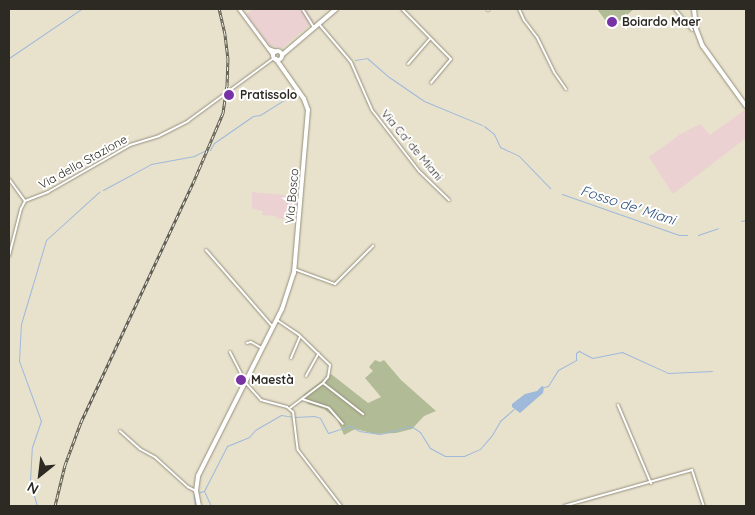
<!DOCTYPE html>
<meta charset="utf-8">
<style>
body{margin:0}
#map{position:relative;width:755px;height:515px;overflow:hidden;background:#e8e2cd;font-family:Quicksand,sans-serif}
div>[style]{position:absolute}
[style*='--x']{left:calc(var(--x)*1px);top:calc(var(--y)*1px);width:calc(var(--w)*1px);rotate:calc(var(--a)*1deg)}
.industrial>*{inset:0;background:#ebd1d1}
.green>*{inset:0;background:#b1bb95}
.water>*{inset:0;background:#9fb9da}
.stream>*{height:1px;margin:-0.5px;padding:0 0.5px;transform-origin:0.5px;border-radius:0.5px;background:#9fb9da}
.roads{filter:drop-shadow(0 0 1px #958f7c) drop-shadow(0 0 1px #958f7c)}
.minor>*{height:2px;margin:-1px;padding:0 1px;transform-origin:1px;border-radius:1px;background:#fff}
.secondary>*{height:3px;margin:-1.5px;padding:0 1.5px;transform-origin:1.5px;border-radius:1.5px;background:#fff}
.primary>*{height:4px;margin:-2px;padding:0 2px;transform-origin:2px;border-radius:2px;background:#fff}
.primary>.ring{margin:-2px;padding:0;box-sizing:content-box;background:none;border:4px solid #fff;border-radius:50%}
.rail>*{height:3px;margin-top:-1.5px;transform-origin:0;background:repeating-linear-gradient(90deg,#fff 0 4px,#625f53 0 8px);box-sizing:border-box;border-block:1px solid #625f53}
.dots>*{width:14px;height:14px;translate:-50% -50%;box-sizing:border-box;border:2px solid #fff;border-radius:50%}
span{translate:-50% -50%;white-space:nowrap;text-align:center;line-height:1.15;-webkit-text-stroke:4px #fff;paint-order:stroke}
.poi-label{font-size:12px;color:#2c2a22;font-weight:700}
.left{translate:0 -50%;text-align:left}
.street-label{font-size:12px;color:#2c2a22}
.water-label{font-size:14px;color:#274d79;font-style:italic}
.frame{position:absolute;inset:0;border:10px solid #2c2a22;pointer-events:none}
.north{position:absolute;left:15px;top:450px;width:50px;height:50px;-webkit-text-stroke:4px #fff;paint-order:stroke;rotate:209deg;font-size:14px;font-weight:700;line-height:20px;text-align:center;color:#2c2a22}
.north::after{content:'';display:block;margin:auto;width:18px;height:22px;background:#2c2a22;clip-path:polygon(50% 0,100% 100%,50% 72%,0 100%)}
</style>
<div id="map">
<div class="industrial">
<i style="clip-path:polygon(254px 9px,306px 9px,314px 21px,282px 48px,270px 46px,246px 14px)"></i>
<i style="clip-path:polygon(746px 109px,746px 138px,673px 194px,649px 157px,679px 135px,700px 124px,710px 135px)"></i>
<i style="clip-path:polygon(252px 192px,297px 196px,295px 218px,283px 216px,283px 219px,276px 218px,276px 216px,262px 215px,263px 211px,252px 209px)"></i>
</div>
<div class="green">
<i style="clip-path:polygon(597px 9px,634px 9px,611px 28px)"></i>
<i style="clip-path:polygon(375px 360px,380px 362px,384px 360px,401px 380px,436px 411px,424px 416px,412px 429px,396px 433px,376px 434px,355px 429px,344px 435px,337px 419px,324px 409px,308px 404px,303px 395px,331px 374px,368px 403px,381px 397px,365px 378px,373px 371px,369px 367px)"></i>
</div>
<div class="water">
<i style="clip-path:polygon(542px 386px,544px 387px,543px 393px,520px 413px,512px 407px,512px 404px,525px 394px,537px 391px)"></i>
</div>
<div class="stream">
<i style="--x:9;--y:58;--w:87;--a:-34.2"></i>
<i style="--x:355;--y:60;--w:12;--a:-9"></i>
<i style="--x:367;--y:58;--w:29;--a:41"></i>
<i style="--x:389;--y:77;--w:42;--a:34.4"></i>
<i style="--x:424;--y:101;--w:63;--a:22.5"></i>
<i style="--x:484;--y:126;--w:13;--a:39"></i>
<i style="--x:494;--y:134;--w:14;--a:65"></i>
<i style="--x:500;--y:147;--w:21;--a:25"></i>
<i style="--x:519;--y:156;--w:45;--a:45.9"></i>
<i style="--x:210;--y:150;--w:8;--a:-60"></i>
<i style="--x:214;--y:143;--w:47;--a:-34.7"></i>
<i style="--x:253;--y:116;--w:7;--a:-8"></i>
<i style="--x:260;--y:115;--w:38;--a:-32"></i>
<i style="--x:103;--y:190;--w:55;--a:-28.4"></i>
<i style="--x:151;--y:164;--w:44;--a:-10.5"></i>
<i style="--x:194;--y:156;--w:13;--a:-27"></i>
<i style="--x:562;--y:194;--w:124;--a:19.3"></i>
<i style="--x:679;--y:235;--w:8;--a:0"></i>
<i style="--x:741;--y:221;--w:5;--a:-11"></i>
<i style="--x:698;--y:235;--w:21;--a:-19"></i>
<i style="--x:544;--y:387;--w:4;--a:-14"></i>
<i style="--x:548;--y:386;--w:19;--a:-58"></i>
<i style="--x:558;--y:370;--w:21;--a:-29"></i>
<i style="--x:576;--y:360;--w:7;--a:-90"></i>
<i style="--x:576;--y:353;--w:4;--a:-34"></i>
<i style="--x:579;--y:351;--w:15;--a:28"></i>
<i style="--x:592;--y:358;--w:31;--a:-11"></i>
<i style="--x:622;--y:352;--w:51;--a:24.5"></i>
<i style="--x:668;--y:373;--w:44;--a:-2.6"></i>
<i style="--x:295;--y:417;--w:19;--a:-3"></i>
<i style="--x:314;--y:416;--w:6;--a:18"></i>
<i style="--x:320;--y:418;--w:17;--a:62"></i>
<i style="--x:328;--y:433;--w:23;--a:-18"></i>
<i style="--x:350;--y:426;--w:10;--a:29"></i>
<i style="--x:359;--y:431;--w:21;--a:8"></i>
<i style="--x:380;--y:434;--w:32;--a:-14"></i>
<i style="--x:411;--y:426;--w:11;--a:34"></i>
<i style="--x:420;--y:432;--w:19;--a:58"></i>
<i style="--x:430;--y:448;--w:17;--a:28"></i>
<i style="--x:445;--y:456;--w:19;--a:0"></i>
<i style="--x:464;--y:456;--w:17;--a:-24"></i>
<i style="--x:480;--y:449;--w:18;--a:-49"></i>
<i style="--x:492;--y:435;--w:16;--a:-60"></i>
<i style="--x:500;--y:421;--w:18;--a:-41"></i>
<i style="--x:204;--y:491;--w:51;--a:-62.9"></i>
<i style="--x:227;--y:446;--w:24;--a:-22"></i>
<i style="--x:249;--y:437;--w:9;--a:-49"></i>
<i style="--x:255;--y:430;--w:30;--a:-30"></i>
<i style="--x:281;--y:415;--w:12;--a:9"></i>
<i style="--x:37;--y:506;--w:25;--a:-106"></i>
<i style="--x:30;--y:482;--w:35;--a:-87"></i>
<i style="--x:32;--y:447;--w:28;--a:-71"></i>
<i style="--x:41;--y:421;--w:64;--a:-110.1"></i>
<i style="--x:19;--y:361;--w:37;--a:-87"></i>
<i style="--x:21;--y:324;--w:88;--a:-73.4"></i>
<i style="--x:46;--y:240;--w:72;--a:-42.2"></i>
<i style="--x:195;--y:506;--w:12;--a:-95"></i>
<i style="--x:194;--y:494;--w:10;--a:-17"></i>
<i style="--x:204;--y:491;--w:17;--a:65"></i>
</div>
<div class="roads">
<div class="minor">
<i style="--x:402;--y:9;--w:70;--a:45.6"></i>
<i style="--x:451;--y:59;--w:31;--a:130"></i>
<i style="--x:488;--y:9;--w:1;--a:90"></i>
<i style="--x:519;--y:9;--w:12;--a:66"></i>
<i style="--x:524;--y:20;--w:21;--a:53"></i>
<i style="--x:537;--y:37;--w:39;--a:64"></i>
<i style="--x:554;--y:72;--w:21;--a:55"></i>
<i style="--x:675;--y:9;--w:27;--a:51"></i>
<i style="--x:303;--y:10;--w:19;--a:58"></i>
<i style="--x:319;--y:24;--w:50;--a:49.9"></i>
<i style="--x:351;--y:62;--w:52;--a:66.4"></i>
<i style="--x:372;--y:110;--w:77;--a:52.4"></i>
<i style="--x:419;--y:171;--w:42;--a:44"></i>
<i style="--x:408;--y:64;--w:33;--a:-49"></i>
<i style="--x:9;--y:179;--w:27;--a:54"></i>
<i style="--x:25;--y:201;--w:25;--a:-21"></i>
<i style="--x:48;--y:192;--w:95;--a:-29.8"></i>
<i style="--x:130;--y:145;--w:30;--a:-17"></i>
<i style="--x:159;--y:136;--w:33;--a:-27"></i>
<i style="--x:188;--y:121;--w:107;--a:-36.2"></i>
<i style="--x:206;--y:250;--w:102;--a:49"></i>
<i style="--x:9;--y:256;--w:49;--a:-75.7"></i>
<i style="--x:21;--y:209;--w:9;--a:-63"></i>
<i style="--x:294;--y:269;--w:44;--a:20.1"></i>
<i style="--x:335;--y:284;--w:54;--a:-45"></i>
<i style="--x:277;--y:320;--w:27;--a:34"></i>
<i style="--x:299;--y:335;--w:43;--a:44.1"></i>
<i style="--x:330;--y:365;--w:12;--a:99"></i>
<i style="--x:328;--y:377;--w:8;--a:130"></i>
<i style="--x:323;--y:383;--w:41;--a:142.9"></i>
<i style="--x:247;--y:343;--w:4;--a:-14"></i>
<i style="--x:251;--y:342;--w:13;--a:29"></i>
<i style="--x:230;--y:352;--w:33;--a:63"></i>
<i style="--x:291;--y:358;--w:23;--a:-67"></i>
<i style="--x:306;--y:376;--w:26;--a:-61"></i>
<i style="--x:245;--y:382;--w:24;--a:48"></i>
<i style="--x:261;--y:400;--w:27;--a:15"></i>
<i style="--x:287;--y:407;--w:8;--a:40"></i>
<i style="--x:293;--y:412;--w:38;--a:83"></i>
<i style="--x:298;--y:450;--w:71;--a:52.5"></i>
<i style="--x:323;--y:383;--w:51;--a:37.8"></i>
<i style="--x:302;--y:399;--w:28;--a:18"></i>
<i style="--x:329;--y:408;--w:21;--a:49"></i>
<i style="--x:618;--y:405;--w:85;--a:67.1"></i>
<i style="--x:120;--y:431;--w:27;--a:42"></i>
<i style="--x:140;--y:449;--w:18;--a:29"></i>
<i style="--x:156;--y:458;--w:43;--a:42.2"></i>
<i style="--x:188;--y:487;--w:9;--a:27"></i>
<i style="--x:564;--y:506;--w:133;--a:-15.7"></i>
<i style="--x:692;--y:470;--w:38;--a:72"></i>
</div>
<div class="secondary">
<i style="--x:239;--y:9;--w:57;--a:53.5"></i>
<i style="--x:268;--y:48;--w:9;--a:21"></i>
</div>
<div class="primary">
<i style="--x:694;--y:9;--w:20;--a:84"></i>
<i style="--x:696;--y:29;--w:17;--a:69"></i>
<i style="--x:702;--y:45;--w:75;--a:54.2"></i>
<i class="ring" style="left:272.5px;top:50.5px;width:5px;height:5px"></i>
<i style="--x:282;--y:55;--w:71;--a:-40.4"></i>
<i style="--x:199;--y:506;--w:15;--a:-101"></i>
<i style="--x:196;--y:491;--w:15;--a:-82"></i>
<i style="--x:198;--y:476;--w:187;--a:-63.3"></i>
<i style="--x:282;--y:309;--w:38;--a:-72"></i>
<i style="--x:294;--y:273;--w:164;--a:-85.1"></i>
<i style="--x:308;--y:110;--w:12;--a:-110"></i>
<i style="--x:304;--y:99;--w:49;--a:-125"></i>
</div>
</div>
<div class="rail">
<i style="--x:55;--y:506;--w:42;--a:-76.3"></i>
<i style="--x:65;--y:465;--w:46;--a:-69.6"></i>
<i style="--x:81;--y:422;--w:264;--a:-64.9"></i>
<i style="--x:193;--y:183;--w:76;--a:-66.8"></i>
<i style="--x:223;--y:113;--w:27;--a:-82"></i>
<i style="--x:227;--y:86;--w:27;--a:-88"></i>
<i style="--x:228;--y:59;--w:25;--a:-97"></i>
<i style="--x:225;--y:34;--w:26;--a:-103"></i>
</div>
<div class="dots">
<i style="left:612px;top:22px;background:#7732a5"></i>
<i style="left:229px;top:95px;background:#7732a5"></i>
<i style="left:241px;top:380px;background:#7732a5"></i>
</div>
<div class="poi-label">
<span class="left" style="left:622px;top:22px">Boiardo Maer</span>
<span class="left" style="left:240px;top:95px">Pratissolo</span>
<span class="left" style="left:251px;top:380px">Maestà</span>
</div>
<div class="street-label">
<span style="left:412px;top:145px;rotate:50deg">Via Ca' de Miani</span>
<span style="left:83px;top:162px;rotate:-29deg">Via della Stazione</span>
<span style="left:292px;top:196px;rotate:-85deg">Via Bosco</span>
</div>
<div class="water-label">
<span style="left:628px;top:205px;rotate:18deg">Fosso de' Miani</span>
</div>
<div class="frame"></div>
<div class="north">N</div>
</div>
